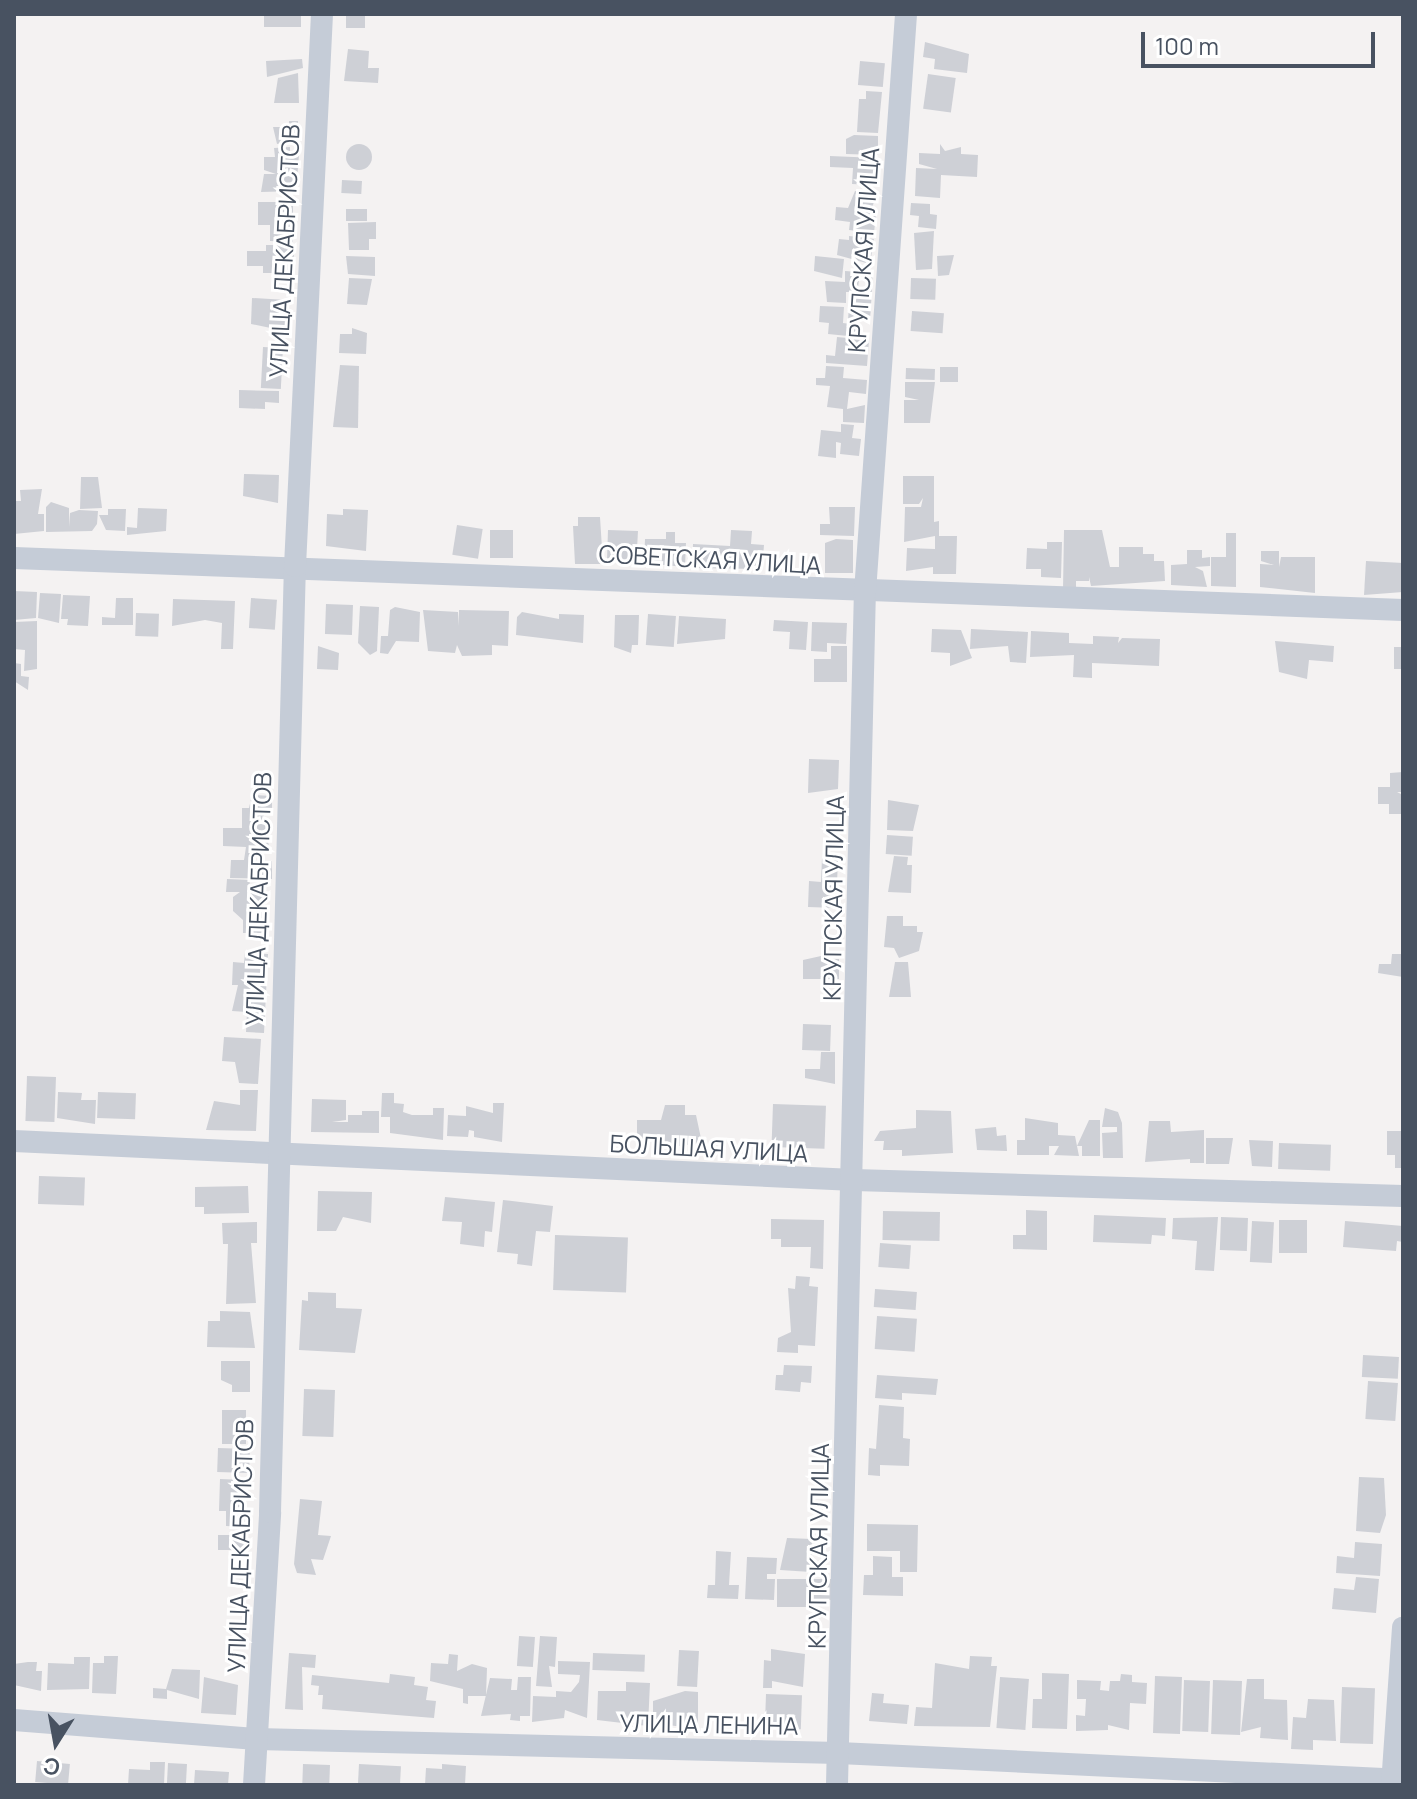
<!DOCTYPE html>
<meta charset="utf-8">
<style>
body{margin:0}
#map{position:relative;width:1417px;height:1799px;overflow:hidden;background:#f4f2f2;font-family:Manrope,sans-serif}
div>[style]{position:absolute}
[style*='--x']{left:calc(var(--x)*1px);top:calc(var(--y)*1px);width:calc(var(--w)*1px);rotate:calc(var(--a)*1deg)}
.building>*{inset:0;background:#ced0d6;transform-origin:0 0}
.round{border-radius:50%}
.minor>*{height:22px;margin:-11px;padding:0 11px;transform-origin:11px;border-radius:11px;background:#c5ccd7}
span{translate:-50% -50%;white-space:nowrap;text-align:center;line-height:1.15;-webkit-text-stroke:6px #fff;paint-order:stroke}
.street-label{font-size:24px;color:#485261}
.frame{position:absolute;inset:0;border:16px solid #485261;pointer-events:none}
.north{position:absolute;left:16px;top:1703px;width:80px;height:80px;-webkit-text-stroke:6px #fff;paint-order:stroke;rotate:191deg;font-size:22px;font-weight:700;line-height:32px;text-align:center;color:#485261}
.north::after{content:'';display:block;margin:auto;width:28px;height:36px;background:#485261;clip-path:polygon(50% 0,100% 100%,50% 72%,0 100%)}
.scale{position:absolute;left:1141px;top:32px;width:234px;height:36px;box-sizing:border-box;border:4px solid #485261;border-top:0;padding-left:10px;font-size:24px;line-height:28px;white-space:nowrap;color:#485261;-webkit-text-stroke:6px #fff;paint-order:stroke}
</style>
<div id="map">
<div class="building">
<i style="left:264px;top:14px;width:37px;height:13px"></i>
<i style="left:346px;top:14px;width:19px;height:14px"></i>
<i style="clip-path:polygon(925px 42px,969px 54px,967px 73px,934px 69px,935px 59px,923px 57px)"></i>
<i style="clip-path:polygon(348px 49px,369px 51px,368px 68px,379px 68px,378px 83px,344px 81px)"></i>
<i style="clip-path:polygon(302px 59px,303px 68px,267px 77px,266px 61px)"></i>
<i style="left:860px;top:61px;width:25px;height:24px;rotate:5deg"></i>
<i style="clip-path:polygon(298px 73px,299px 103px,274px 103px,278px 78px)"></i>
<i style="left:928px;top:74px;width:28px;height:35px;rotate:8deg"></i>
<i style="clip-path:polygon(866px 91px,882px 92px,878px 133px,857px 132px,859px 99px,866px 99px)"></i>
<i style="clip-path:polygon(289px 121px,298px 121px,298px 140px,277px 144px,273px 127px,289px 127px)"></i>
<i style="clip-path:polygon(854px 135px,878px 136px,878px 155px,846px 154px,846px 139px)"></i>
<i class="round" style="left:346px;top:144px;width:26px;height:26px"></i>
<i style="clip-path:polygon(940px 144px,945px 151px,961px 147px,961px 154px,978px 155px,977px 177px,941px 175px,940px 198px,915px 196px,916px 168px,937px 169px,919px 164px,919px 153px,940px 154px)"></i>
<i style="clip-path:polygon(290px 147px,290px 156px,299px 155px,296px 191px,261px 192px,264px 174px,276px 174px,264px 170px,264px 157px,275px 157px,274px 148px)"></i>
<i style="clip-path:polygon(830px 156px,877px 158px,876px 185px,852px 184px,853px 168px,830px 167px)"></i>
<i style="left:342px;top:180px;width:20px;height:13px;rotate:3deg"></i>
<i style="clip-path:polygon(855px 191px,877px 194px,870px 213px,876px 214px,874px 233px,849px 230px,850px 222px,835px 220px,836px 207px,848px 208px)"></i>
<i style="clip-path:polygon(258px 202px,293px 202px,293px 242px,270px 241px,270px 225px,258px 225px)"></i>
<i style="clip-path:polygon(911px 203px,930px 204px,930px 214px,937px 215px,936px 229px,918px 227px,919px 216px,910px 215px)"></i>
<i style="left:346px;top:209px;width:21px;height:12px"></i>
<i style="clip-path:polygon(376px 222px,376px 239px,369px 239px,369px 250px,349px 250px,348px 223px)"></i>
<i style="clip-path:polygon(934px 231px,932px 269px,916px 270px,914px 233px)"></i>
<i style="clip-path:polygon(849px 236px,874px 239px,870px 264px,837px 255px,839px 239px,849px 240px)"></i>
<i style="clip-path:polygon(266px 245px,294px 245px,294px 273px,263px 273px,263px 266px,247px 266px,247px 251px,266px 251px)"></i>
<i style="clip-path:polygon(954px 255px,949px 275px,938px 276px,937px 256px)"></i>
<i style="clip-path:polygon(346px 256px,375px 257px,375px 276px,348px 274px)"></i>
<i style="clip-path:polygon(815px 256px,844px 259px,842px 278px,814px 271px)"></i>
<i style="clip-path:polygon(845px 271px,873px 273px,872px 281px,859px 280px,858px 288px,872px 289px,871px 305px,852px 304px,853px 292px,846px 292px,846px 303px,827px 302px,825px 281px,845px 282px)"></i>
<i style="clip-path:polygon(349px 278px,372px 279px,367px 305px,347px 304px)"></i>
<i style="left:911px;top:278px;width:25px;height:21px;rotate:2deg"></i>
<i style="clip-path:polygon(252px 298px,287px 300px,285px 331px,251px 324px)"></i>
<i style="clip-path:polygon(820px 306px,844px 307px,843px 323px,859px 325px,858px 337px,828px 334px,829px 323px,819px 322px)"></i>
<i style="clip-path:polygon(849px 306px,871px 308px,870px 318px,848px 321px)"></i>
<i style="left:912px;top:311px;width:32px;height:20px;rotate:4deg"></i>
<i style="clip-path:polygon(352px 328px,367px 333px,366px 354px,339px 353px,340px 334px,352px 334px)"></i>
<i style="clip-path:polygon(837px 337px,869px 340px,867px 366px,826px 363px,826px 355px,835px 356px)"></i>
<i style="left:263px;top:347px;width:20px;height:41px;rotate:3deg"></i>
<i style="clip-path:polygon(340px 365px,359px 366px,358px 428px,333px 427px)"></i>
<i style="clip-path:polygon(826px 366px,844px 367px,843px 378px,867px 380px,866px 394px,849px 392px,847px 409px,865px 405px,864px 423px,843px 422px,843px 409px,827px 407px,830px 386px,816px 385px,816px 378px,825px 378px)"></i>
<i style="left:940px;top:367px;width:18px;height:15px"></i>
<i style="left:906px;top:368px;width:29px;height:11px;rotate:2deg"></i>
<i style="clip-path:polygon(905px 382px,935px 382px,930px 423px,904px 423px,904px 400px,919px 400px,905px 397px)"></i>
<i style="clip-path:polygon(239px 390px,279px 391px,279px 403px,265px 402px,265px 409px,239px 408px)"></i>
<i style="clip-path:polygon(841px 424px,854px 425px,852px 438px,861px 439px,859px 456px,840px 454px,841px 443px,836px 442px,836px 458px,818px 456px,821px 430px,841px 432px)"></i>
<i style="clip-path:polygon(244px 474px,279px 475px,278px 503px,243px 496px)"></i>
<i style="clip-path:polygon(903px 476px,934px 476px,934px 522px,939px 521px,939px 536px,957px 536px,956px 574px,933px 574px,933px 567px,906px 571px,907px 548px,935px 549px,935px 536px,904px 542px,905px 507px,921px 507px,923px 498px,919px 504px,903px 504px)"></i>
<i style="clip-path:polygon(81px 477px,98px 477px,102px 508px,80px 509px)"></i>
<i style="clip-path:polygon(42px 489px,38px 514px,44px 514px,44px 531px,14px 534px,14px 501px,21px 501px,20px 490px)"></i>
<i style="clip-path:polygon(51px 502px,69px 508px,69px 527px,70px 513px,79px 510px,98px 511px,97px 524px,92px 531px,46px 532px,46px 507px)"></i>
<i style="clip-path:polygon(829px 507px,855px 507px,854px 536px,820px 535px,820px 524px,830px 524px)"></i>
<i style="clip-path:polygon(138px 508px,167px 509px,166px 531px,127px 535px,127px 527px,137px 528px)"></i>
<i style="clip-path:polygon(108px 509px,126px 509px,125px 531px,106px 530px,99px 515px,108px 515px)"></i>
<i style="clip-path:polygon(343px 509px,368px 510px,366px 551px,326px 546px,327px 514px,343px 515px)"></i>
<i style="clip-path:polygon(578px 517px,600px 517px,603px 564px,575px 564px,573px 526px,578px 526px)"></i>
<i style="left:457px;top:525px;width:26px;height:30px;rotate:9deg"></i>
<i style="left:513px;top:530px;width:28px;height:23px;rotate:90deg"></i>
<i style="clip-path:polygon(608px 530px,638px 531px,636px 566px,607px 560px)"></i>
<i style="clip-path:polygon(731px 530px,752px 531px,751px 544px,764px 545px,762px 569px,692px 568px,693px 544px,730px 546px)"></i>
<i style="clip-path:polygon(1064px 530px,1102px 530px,1110px 567px,1119px 567px,1119px 547px,1143px 547px,1143px 554px,1154px 554px,1154px 561px,1164px 561px,1165px 581px,1091px 586px,1089px 577px,1089px 581px,1076px 581px,1076px 589px,1063px 589px)"></i>
<i style="clip-path:polygon(666px 532px,675px 532px,675px 543px,686px 543px,685px 567px,644px 563px,645px 539px,666px 539px)"></i>
<i style="clip-path:polygon(1226px 533px,1236px 533px,1236px 587px,1211px 586px,1211px 557px,1226px 557px)"></i>
<i style="clip-path:polygon(836px 539px,853px 540px,853px 573px,825px 573px,825px 543px)"></i>
<i style="clip-path:polygon(1047px 542px,1062px 542px,1061px 578px,1041px 577px,1041px 569px,1026px 569px,1027px 548px,1047px 549px)"></i>
<i style="clip-path:polygon(1187px 550px,1202px 550px,1202px 558px,1210px 557px,1210px 566px,1195px 567px,1203px 571px,1207px 587px,1171px 585px,1171px 565px,1187px 564px)"></i>
<i style="clip-path:polygon(1261px 551px,1279px 551px,1279px 567px,1281px 557px,1315px 557px,1315px 593px,1260px 587px,1260px 564px,1274px 565px,1261px 561px)"></i>
<i style="clip-path:polygon(1366px 561px,1403px 563px,1403px 592px,1364px 595px)"></i>
<i style="clip-path:polygon(14px 591px,37px 592px,36px 618px,14px 620px)"></i>
<i style="clip-path:polygon(40px 593px,61px 594px,59px 623px,38px 618px)"></i>
<i style="clip-path:polygon(63px 595px,90px 596px,88px 626px,67px 625px,68px 619px,61px 619px)"></i>
<i style="clip-path:polygon(116px 598px,133px 598px,133px 625px,102px 625px,102px 617px,115px 618px)"></i>
<i style="left:251px;top:598px;width:26px;height:30px;rotate:4deg"></i>
<i style="clip-path:polygon(173px 599px,235px 601px,233px 649px,221px 649px,222px 623px,205px 620px,172px 626px)"></i>
<i style="left:326px;top:604px;width:27px;height:30px;rotate:2deg"></i>
<i style="clip-path:polygon(360px 606px,379px 607px,377px 651px,370px 655px,358px 643px)"></i>
<i style="clip-path:polygon(395px 607px,420px 612px,419px 642px,396px 641px,388px 654px,380px 653px,381px 636px,388px 636px,390px 610px)"></i>
<i style="clip-path:polygon(423px 610px,458px 612px,459px 626px,459px 610px,509px 611px,508px 646px,492px 645px,492px 655px,462px 656px,457px 645px,455px 653px,428px 651px)"></i>
<i style="clip-path:polygon(522px 612px,559px 619px,559px 614px,584px 615px,583px 643px,516px 635px,517px 617px)"></i>
<i style="left:136px;top:613px;width:23px;height:23px;rotate:2deg"></i>
<i style="left:648px;top:614px;width:28px;height:31px;rotate:4deg"></i>
<i style="clip-path:polygon(615px 615px,639px 615px,638px 645px,632px 645px,631px 653px,614px 647px)"></i>
<i style="clip-path:polygon(679px 616px,726px 619px,725px 639px,677px 644px)"></i>
<i style="clip-path:polygon(774px 620px,808px 622px,806px 650px,789px 649px,790px 632px,773px 631px)"></i>
<i style="clip-path:polygon(37px 621px,37px 669px,24px 671px,25px 650px,14px 649px,14px 622px)"></i>
<i style="clip-path:polygon(812px 622px,847px 623px,846px 644px,827px 643px,827px 652px,811px 651px)"></i>
<i style="clip-path:polygon(932px 629px,961px 630px,972px 658px,950px 666px,950px 653px,931px 652px)"></i>
<i style="clip-path:polygon(971px 629px,1028px 632px,1026px 663px,1010px 662px,1008px 646px,970px 649px)"></i>
<i style="clip-path:polygon(1031px 631px,1069px 633px,1069px 643px,1093px 644px,1093px 636px,1119px 637px,1118px 643px,1122px 638px,1160px 639px,1159px 666px,1092px 663px,1092px 678px,1073px 677px,1074px 655px,1030px 657px)"></i>
<i style="clip-path:polygon(1275px 641px,1334px 646px,1333px 662px,1309px 660px,1307px 679px,1279px 672px)"></i>
<i style="clip-path:polygon(318px 646px,339px 653px,338px 670px,317px 669px)"></i>
<i style="clip-path:polygon(831px 646px,847px 646px,847px 682px,814px 682px,814px 659px,831px 659px)"></i>
<i style="left:1394px;top:647px;width:9px;height:22px"></i>
<i style="clip-path:polygon(14px 663px,21px 664px,21px 676px,29px 677px,28px 690px,14px 681px)"></i>
<i style="clip-path:polygon(809px 759px,839px 760px,838px 789px,808px 793px)"></i>
<i style="clip-path:polygon(1403px 772px,1403px 792px,1397px 792px,1403px 795px,1403px 814px,1389px 814px,1389px 804px,1378px 804px,1378px 787px,1390px 787px,1390px 773px)"></i>
<i style="clip-path:polygon(252px 795px,272px 796px,272px 812px,263px 811px,269px 847px,252px 847px,252px 860px,272px 861px,272px 879px,230px 878px,231px 860px,244px 860px,246px 847px,223px 846px,223px 828px,242px 828px,242px 808px,249px 808px)"></i>
<i style="clip-path:polygon(888px 800px,919px 805px,913px 831px,887px 830px)"></i>
<i style="left:887px;top:835px;width:26px;height:19px;rotate:4deg"></i>
<i style="clip-path:polygon(894px 856px,908px 857px,907px 865px,912px 865px,911px 893px,888px 892px)"></i>
<i style="clip-path:polygon(822px 858px,838px 859px,836px 908px,808px 907px,809px 881px,821px 882px)"></i>
<i style="clip-path:polygon(227px 879px,250px 880px,249px 889px,265px 890px,268px 933px,243px 933px,243px 920px,233px 911px,233px 897px,240px 892px,226px 892px)"></i>
<i style="clip-path:polygon(887px 916px,903px 916px,903px 926px,917px 926px,917px 932px,923px 932px,919px 951px,899px 958px,894px 948px,884px 947px)"></i>
<i style="clip-path:polygon(245px 953px,268px 954px,264px 1033px,246px 1032px,247px 1012px,232px 1011px,238px 985px,232px 985px,233px 962px,244px 963px)"></i>
<i style="clip-path:polygon(830px 954px,830px 959px,839px 959px,839px 979px,803px 979px,803px 960px)"></i>
<i style="clip-path:polygon(1392px 954px,1403px 954px,1403px 977px,1378px 973px,1379px 964px,1391px 964px)"></i>
<i style="clip-path:polygon(895px 962px,908px 962px,911px 997px,889px 997px)"></i>
<i style="left:803px;top:1024px;width:28px;height:26px;rotate:2deg"></i>
<i style="clip-path:polygon(224px 1037px,261px 1039px,258px 1084px,239px 1083px,235px 1062px,222px 1061px)"></i>
<i style="clip-path:polygon(821px 1052px,835px 1052px,835px 1084px,805px 1078px,805px 1069px,820px 1069px)"></i>
<i style="left:27px;top:1076px;width:29px;height:45px;rotate:2deg"></i>
<i style="clip-path:polygon(240px 1090px,258px 1090px,256px 1131px,206px 1130px,214px 1101px,240px 1105px)"></i>
<i style="clip-path:polygon(58px 1092px,82px 1093px,81px 1100px,96px 1100px,95px 1124px,57px 1118px)"></i>
<i style="left:98px;top:1092px;width:38px;height:26px;rotate:2deg"></i>
<i style="clip-path:polygon(382px 1093px,394px 1093px,394px 1103px,404px 1104px,403px 1112px,412px 1115px,433px 1115px,433px 1108px,444px 1108px,443px 1140px,390px 1133px,390px 1117px,381px 1117px)"></i>
<i style="clip-path:polygon(312px 1099px,346px 1100px,346px 1120px,332px 1122px,348px 1122px,348px 1115px,362px 1115px,362px 1111px,379px 1111px,379px 1133px,311px 1132px)"></i>
<i style="clip-path:polygon(493px 1103px,504px 1103px,502px 1142px,474px 1137px,474px 1131px,469px 1130px,468px 1137px,447px 1136px,448px 1115px,466px 1116px,466px 1106px,493px 1113px)"></i>
<i style="left:773px;top:1104px;width:53px;height:43px;rotate:2deg"></i>
<i style="clip-path:polygon(665px 1105px,685px 1105px,685px 1115px,696px 1115px,702px 1143px,665px 1148px,665px 1141px,637px 1141px,637px 1120px,661px 1120px)"></i>
<i style="clip-path:polygon(1105px 1108px,1118px 1112px,1122px 1123px,1123px 1158px,1103px 1158px,1102px 1133px,1117px 1132px,1117px 1127px,1102px 1127px)"></i>
<i style="clip-path:polygon(916px 1110px,951px 1111px,953px 1153px,902px 1156px,902px 1150px,883px 1150px,884px 1141px,874px 1141px,880px 1131px,916px 1128px)"></i>
<i style="clip-path:polygon(1025px 1118px,1058px 1123px,1058px 1135px,1075px 1136px,1079px 1156px,1054px 1155px,1059px 1146px,1049px 1146px,1049px 1155px,1017px 1155px,1017px 1140px,1025px 1140px)"></i>
<i style="clip-path:polygon(1089px 1120px,1100px 1120px,1100px 1156px,1082px 1156px,1082px 1146px,1077px 1146px)"></i>
<i style="clip-path:polygon(1149px 1121px,1170px 1121px,1171px 1132px,1204px 1130px,1204px 1163px,1190px 1163px,1190px 1159px,1145px 1162px)"></i>
<i style="clip-path:polygon(996px 1127px,997px 1136px,1006px 1135px,1007px 1151px,977px 1150px,975px 1129px)"></i>
<i style="clip-path:polygon(1387px 1131px,1403px 1131px,1403px 1168px,1395px 1168px,1395px 1155px,1387px 1155px)"></i>
<i style="clip-path:polygon(1206px 1138px,1233px 1138px,1229px 1164px,1206px 1164px)"></i>
<i style="clip-path:polygon(1249px 1140px,1273px 1141px,1272px 1167px,1252px 1166px)"></i>
<i style="left:1279px;top:1143px;width:52px;height:26px;rotate:2deg"></i>
<i style="left:39px;top:1176px;width:46px;height:28px;rotate:2deg"></i>
<i style="clip-path:polygon(248px 1186px,249px 1213px,204px 1214px,204px 1207px,195px 1207px,195px 1187px)"></i>
<i style="clip-path:polygon(318px 1191px,372px 1192px,371px 1223px,343px 1217px,336px 1231px,317px 1231px)"></i>
<i style="clip-path:polygon(445px 1197px,495px 1202px,492px 1232px,485px 1231px,484px 1247px,460px 1244px,462px 1222px,442px 1221px)"></i>
<i style="clip-path:polygon(503px 1200px,553px 1206px,550px 1232px,536px 1231px,532px 1266px,517px 1264px,518px 1254px,497px 1252px)"></i>
<i style="clip-path:polygon(1026px 1210px,1047px 1211px,1047px 1250px,1013px 1249px,1013px 1235px,1026px 1235px)"></i>
<i style="left:883px;top:1211px;width:57px;height:29px;rotate:1deg"></i>
<i style="clip-path:polygon(1094px 1215px,1166px 1218px,1165px 1236px,1152px 1235px,1151px 1244px,1093px 1242px)"></i>
<i style="clip-path:polygon(1218px 1217px,1214px 1271px,1195px 1270px,1197px 1241px,1172px 1239px,1173px 1218px)"></i>
<i style="left:1221px;top:1217px;width:27px;height:33px;rotate:2deg"></i>
<i style="clip-path:polygon(771px 1219px,824px 1220px,823px 1269px,810px 1268px,811px 1247px,781px 1247px,781px 1239px,771px 1239px)"></i>
<i style="left:1279px;top:1220px;width:28px;height:33px"></i>
<i style="left:1252px;top:1221px;width:22px;height:41px;rotate:3deg"></i>
<i style="clip-path:polygon(1345px 1221px,1403px 1226px,1403px 1242px,1397px 1241px,1396px 1251px,1343px 1247px)"></i>
<i style="clip-path:polygon(257px 1222px,257px 1243px,251px 1243px,256px 1303px,226px 1304px,228px 1244px,223px 1244px,222px 1223px)"></i>
<i style="left:555px;top:1235px;width:73px;height:55px;rotate:2deg"></i>
<i style="left:880px;top:1243px;width:31px;height:24px;rotate:4deg"></i>
<i style="clip-path:polygon(796px 1276px,810px 1277px,809px 1286px,818px 1287px,815px 1346px,798px 1345px,798px 1353px,777px 1352px,778px 1338px,791px 1332px,788px 1288px,795px 1289px)"></i>
<i style="left:875px;top:1289px;width:42px;height:18px;rotate:4deg"></i>
<i style="clip-path:polygon(308px 1292px,336px 1293px,336px 1308px,362px 1309px,355px 1353px,299px 1350px,302px 1300px,308px 1301px)"></i>
<i style="clip-path:polygon(220px 1311px,250px 1312px,255px 1348px,207px 1347px,208px 1321px,220px 1321px)"></i>
<i style="left:877px;top:1316px;width:40px;height:33px;rotate:4deg"></i>
<i style="left:1363px;top:1355px;width:36px;height:22px;rotate:3deg"></i>
<i style="clip-path:polygon(221px 1361px,250px 1361px,250px 1392px,232px 1392px,232px 1385px,221px 1380px)"></i>
<i style="clip-path:polygon(784px 1365px,812px 1366px,811px 1383px,801px 1382px,800px 1392px,775px 1390px,776px 1375px,783px 1375px)"></i>
<i style="clip-path:polygon(877px 1375px,938px 1379px,936px 1395px,902px 1393px,902px 1400px,875px 1398px)"></i>
<i style="left:1368px;top:1381px;width:30px;height:38px;rotate:4deg"></i>
<i style="left:304px;top:1389px;width:31px;height:47px;rotate:2deg"></i>
<i style="clip-path:polygon(879px 1405px,904px 1407px,903px 1438px,910px 1439px,909px 1466px,880px 1465px,880px 1476px,868px 1475px,869px 1448px,876px 1449px)"></i>
<i style="left:222px;top:1410px;width:24px;height:34px"></i>
<i style="left:218px;top:1448px;width:32px;height:24px;rotate:2deg"></i>
<i style="clip-path:polygon(1359px 1477px,1384px 1478px,1386px 1515px,1380px 1533px,1356px 1531px)"></i>
<i style="clip-path:polygon(220px 1479px,245px 1480px,244px 1527px,226px 1526px,226px 1511px,219px 1511px)"></i>
<i style="clip-path:polygon(300px 1499px,322px 1501px,318px 1535px,331px 1536px,323px 1560px,311px 1559px,316px 1575px,297px 1573px,294px 1564px)"></i>
<i style="clip-path:polygon(867px 1524px,918px 1525px,917px 1572px,900px 1572px,900px 1551px,867px 1551px)"></i>
<i style="left:218px;top:1535px;width:27px;height:15px"></i>
<i style="clip-path:polygon(787px 1538px,812px 1539px,811px 1572px,780px 1570px)"></i>
<i style="clip-path:polygon(1355px 1542px,1382px 1544px,1380px 1576px,1336px 1573px,1337px 1556px,1354px 1558px)"></i>
<i style="clip-path:polygon(716px 1551px,731px 1552px,729px 1585px,739px 1585px,738px 1599px,707px 1598px,708px 1585px,715px 1585px)"></i>
<i style="clip-path:polygon(873px 1556px,892px 1557px,892px 1577px,903px 1577px,903px 1596px,863px 1595px,864px 1575px,873px 1575px)"></i>
<i style="clip-path:polygon(747px 1557px,777px 1558px,776px 1574px,767px 1574px,767px 1579px,775px 1579px,774px 1600px,745px 1599px)"></i>
<i style="clip-path:polygon(1356px 1577px,1379px 1579px,1376px 1613px,1332px 1609px,1334px 1588px,1354px 1590px)"></i>
<i style="clip-path:polygon(777px 1579px,834px 1579px,833px 1600px,811px 1600px,811px 1607px,777px 1607px)"></i>
<i style="left:519px;top:1636px;width:16px;height:30px;rotate:4deg"></i>
<i style="clip-path:polygon(540px 1636px,557px 1637px,555px 1667px,549px 1666px,552px 1687px,536px 1686px)"></i>
<i style="clip-path:polygon(771px 1649px,805px 1654px,803px 1687px,772px 1681px,772px 1688px,763px 1688px,764px 1660px,771px 1661px)"></i>
<i style="left:679px;top:1650px;width:20px;height:36px;rotate:3deg"></i>
<i style="clip-path:polygon(289px 1653px,316px 1655px,315px 1668px,302px 1667px,303px 1710px,285px 1709px)"></i>
<i style="left:593px;top:1653px;width:52px;height:17px;rotate:2deg"></i>
<i style="clip-path:polygon(449px 1654px,458px 1655px,457px 1671px,472px 1664px,487px 1668px,486px 1696px,468px 1696px,468px 1704px,463px 1703px,463px 1689px,430px 1681px,431px 1663px,448px 1664px)"></i>
<i style="clip-path:polygon(104px 1656px,118px 1656px,116px 1694px,92px 1693px,93px 1663px,104px 1663px)"></i>
<i style="clip-path:polygon(970px 1656px,992px 1657px,991px 1666px,997px 1666px,990px 1727px,914px 1726px,916px 1707px,932px 1708px,935px 1663px,969px 1669px)"></i>
<i style="clip-path:polygon(74px 1657px,90px 1657px,89px 1689px,47px 1690px,48px 1663px,74px 1664px)"></i>
<i style="clip-path:polygon(558px 1661px,590px 1662px,587px 1718px,565px 1710px,564px 1718px,532px 1722px,533px 1696px,556px 1697px,556px 1691px,571px 1692px,579px 1682px,580px 1675px,558px 1674px)"></i>
<i style="clip-path:polygon(28px 1662px,37px 1662px,36px 1671px,42px 1671px,41px 1691px,14px 1685px,14px 1664px)"></i>
<i style="clip-path:polygon(172px 1669px,200px 1670px,199px 1699px,167px 1690px,167px 1699px,153px 1698px,153px 1688px,166px 1689px)"></i>
<i style="clip-path:polygon(1042px 1673px,1069px 1674px,1067px 1729px,1032px 1728px,1033px 1699px,1042px 1699px)"></i>
<i style="clip-path:polygon(390px 1674px,415px 1677px,414px 1685px,428px 1687px,426px 1700px,436px 1701px,434px 1718px,322px 1709px,323px 1695px,318px 1695px,319px 1686px,311px 1685px,312px 1675px,389px 1683px)"></i>
<i style="clip-path:polygon(1121px 1674px,1132px 1675px,1132px 1682px,1147px 1683px,1146px 1704px,1130px 1703px,1129px 1730px,1108px 1725px,1108px 1730px,1076px 1731px,1076px 1715px,1085px 1716px,1086px 1699px,1077px 1699px,1077px 1680px,1101px 1681px,1100px 1690px,1109px 1691px,1110px 1681px,1120px 1681px)"></i>
<i style="left:1155px;top:1676px;width:27px;height:57px;rotate:2deg"></i>
<i style="clip-path:polygon(204px 1677px,238px 1685px,236px 1715px,201px 1713px)"></i>
<i style="clip-path:polygon(518px 1677px,531px 1677px,530px 1716px,520px 1716px,520px 1721px,510px 1720px,511px 1714px,481px 1716px,490px 1678px,512px 1679px,511px 1690px,517px 1690px)"></i>
<i style="left:1000px;top:1677px;width:29px;height:51px;rotate:4deg"></i>
<i style="clip-path:polygon(1247px 1679px,1264px 1679px,1264px 1699px,1287px 1700px,1288px 1740px,1260px 1738px,1261px 1727px,1241px 1732px)"></i>
<i style="left:1184px;top:1680px;width:26px;height:51px;rotate:2deg"></i>
<i style="left:1213px;top:1680px;width:29px;height:54px;rotate:2deg"></i>
<i style="clip-path:polygon(626px 1682px,650px 1683px,648px 1726px,597px 1720px,598px 1691px,626px 1691px)"></i>
<i style="left:1342px;top:1687px;width:33px;height:56px;rotate:2deg"></i>
<i style="clip-path:polygon(685px 1691px,698px 1692px,698px 1729px,653px 1723px,653px 1701px)"></i>
<i style="clip-path:polygon(872px 1693px,884px 1694px,883px 1703px,909px 1705px,907px 1724px,869px 1721px)"></i>
<i style="left:766px;top:1694px;width:36px;height:34px;rotate:2deg"></i>
<i style="clip-path:polygon(1308px 1699px,1334px 1700px,1336px 1741px,1313px 1740px,1313px 1750px,1291px 1749px,1293px 1717px,1306px 1718px)"></i>
<i style="left:37px;top:1761px;width:33px;height:21px;rotate:5deg"></i>
<i style="clip-path:polygon(150px 1762px,165px 1762px,164px 1785px,128px 1785px,129px 1769px,150px 1770px)"></i>
<i style="left:168px;top:1763px;width:19px;height:22px;rotate:3deg"></i>
<i style="left:303px;top:1764px;width:27px;height:21px;rotate:2deg"></i>
<i style="left:359px;top:1764px;width:42px;height:21px;rotate:3deg"></i>
<i style="clip-path:polygon(442px 1764px,466px 1766px,465px 1785px,425px 1785px,426px 1768px,442px 1769px)"></i>
<i style="clip-path:polygon(195px 1770px,229px 1772px,228px 1785px,194px 1785px)"></i>
</div>
<div class="minor">
<i style="--x:14;--y:558;--w:1390;--a:2.14"></i>
<i style="--x:14;--y:1141;--w:841;--a:2.66"></i>
<i style="--x:854;--y:1180;--w:549;--a:1.67"></i>
<i style="--x:14;--y:1720;--w:243;--a:4.5"></i>
<i style="--x:256;--y:1739;--w:583;--a:1.38"></i>
<i style="--x:839;--y:1753;--w:565;--a:2.74"></i>
<i style="--x:254;--y:1785;--w:273;--a:-86.6"></i>
<i style="--x:270;--y:1512;--w:946;--a:-88.49"></i>
<i style="--x:295;--y:566;--w:553;--a:-87.2"></i>
<i style="--x:837;--y:1785;--w:1193;--a:-88.66"></i>
<i style="--x:865;--y:592;--w:579;--a:-85.94"></i>
<i style="--x:1392;--y:1785;--w:158;--a:-86"></i>
</div>
<div class="street-label">
<span style="left:863px;top:250px;rotate:-86deg">КРУПСКАЯ УЛИЦА</span>
<span style="left:284px;top:251px;rotate:-87deg">УЛИЦА ДЕКАБРИСТОВ</span>
<span style="left:710px;top:559px;rotate:3deg">СОВЕТСКАЯ УЛИЦА</span>
<span style="left:833px;top:898px;rotate:-89deg">КРУПСКАЯ УЛИЦА</span>
<span style="left:258px;top:899px;rotate:-88deg">УЛИЦА ДЕКАБРИСТОВ</span>
<span style="left:709px;top:1148px;rotate:3deg">БОЛЬШАЯ УЛИЦА</span>
<span style="left:240px;top:1546px;rotate:-88deg">УЛИЦА ДЕКАБРИСТОВ</span>
<span style="left:818px;top:1546px;rotate:-89deg">КРУПСКАЯ УЛИЦА</span>
<span style="left:709px;top:1724px;rotate:1deg">УЛИЦА ЛЕНИНА</span>
</div>
<div class="frame"></div>
<div class="north">С</div>
<div class="scale">100 m</div>
</div>
